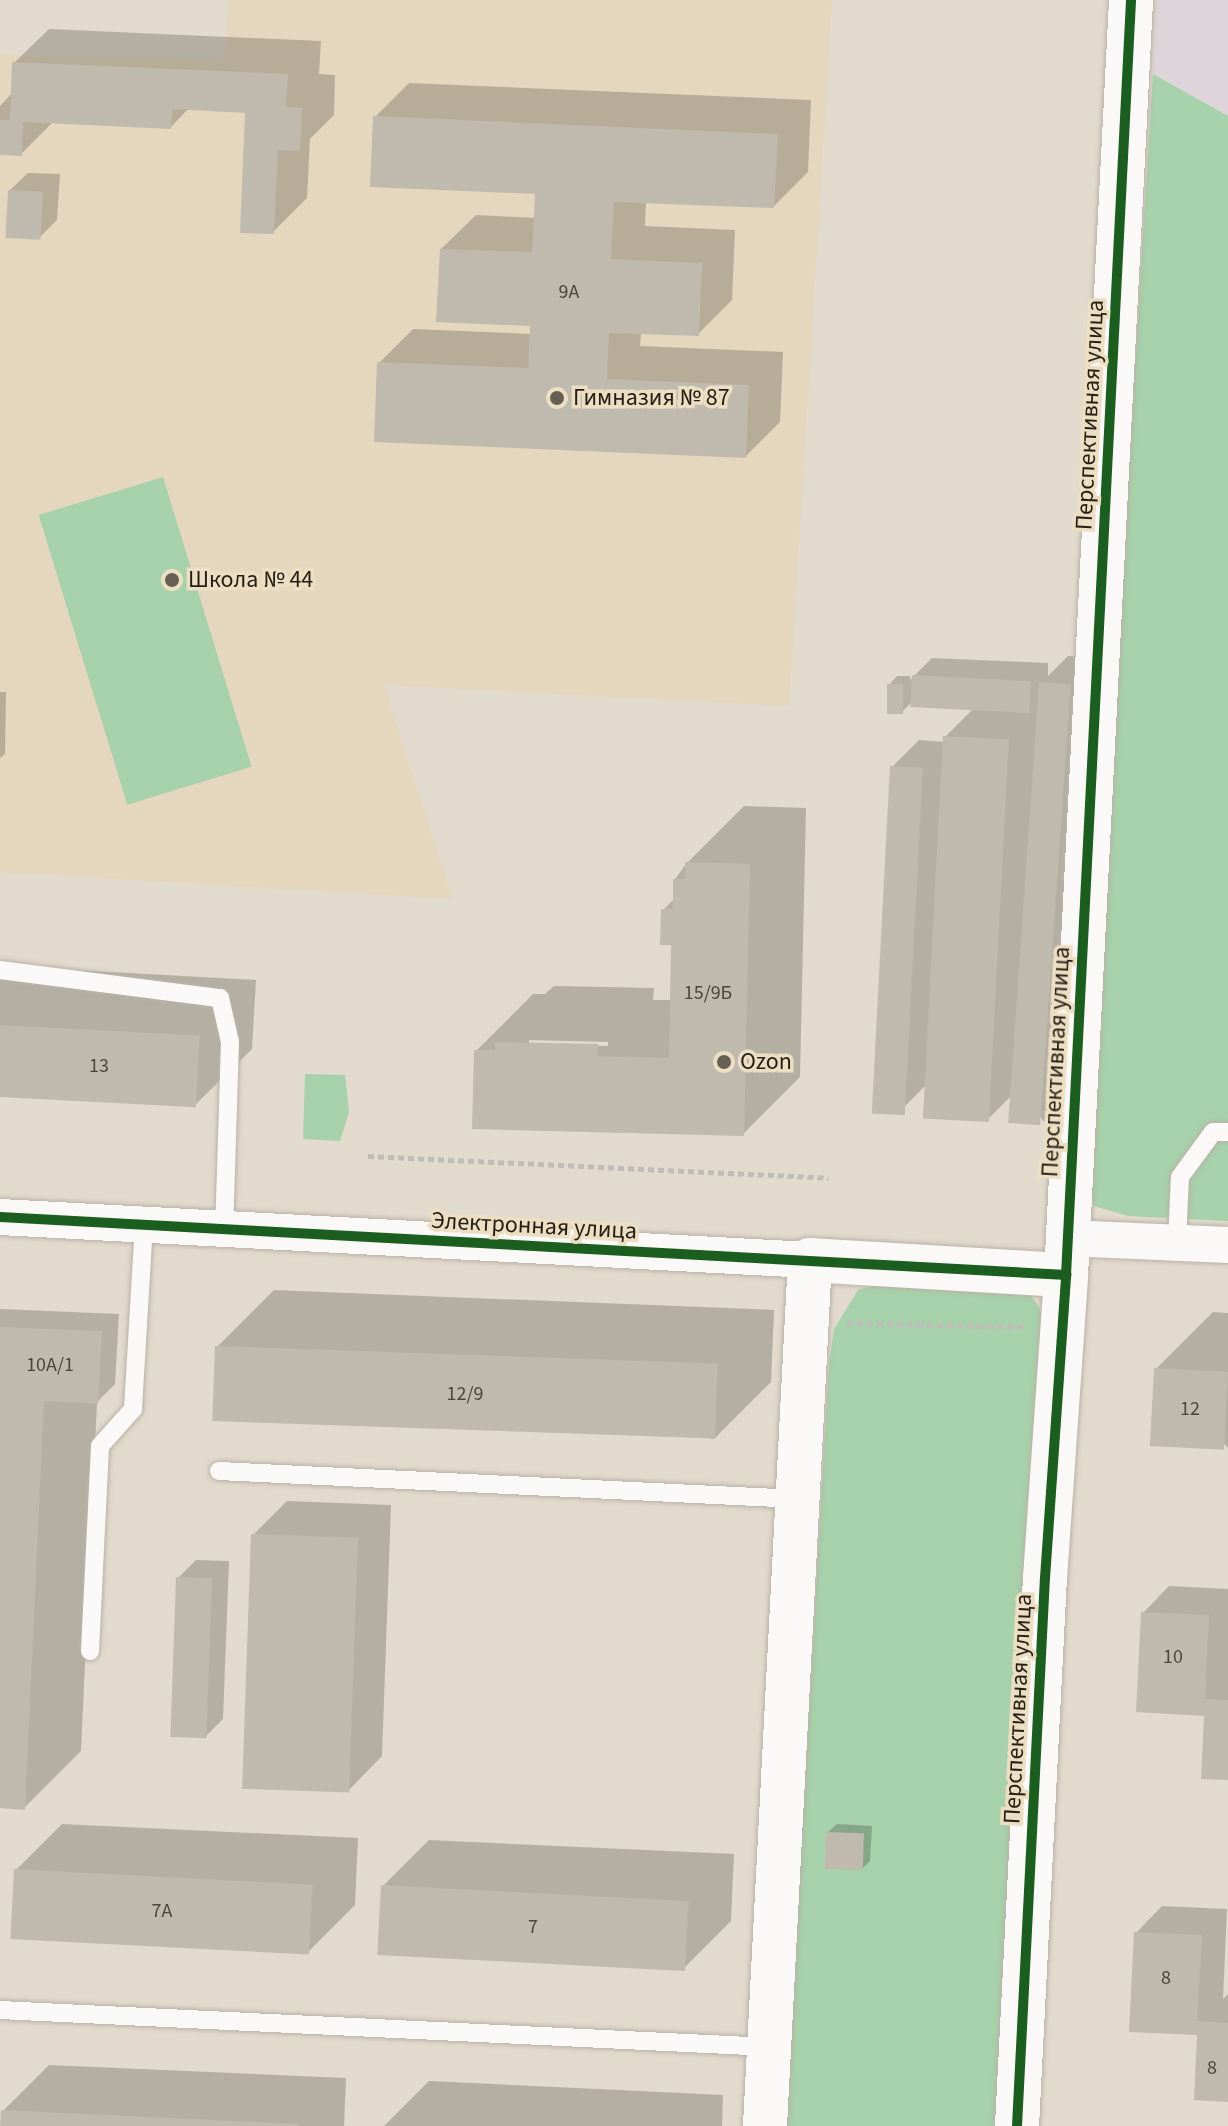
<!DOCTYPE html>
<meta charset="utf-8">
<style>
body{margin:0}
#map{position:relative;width:1228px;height:2126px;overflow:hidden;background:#e2dacc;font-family:"Source Sans 3",sans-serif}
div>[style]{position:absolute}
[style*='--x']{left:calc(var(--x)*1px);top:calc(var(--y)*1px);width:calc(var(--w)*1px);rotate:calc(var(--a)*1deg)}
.commercial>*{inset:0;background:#ded5da}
.built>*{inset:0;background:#e5d7be}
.green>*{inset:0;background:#a7d1aa;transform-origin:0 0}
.shadow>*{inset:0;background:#0003}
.building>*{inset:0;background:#bfb9ae;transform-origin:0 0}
.path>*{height:5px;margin-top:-2.5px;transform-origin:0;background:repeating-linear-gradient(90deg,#c0bcb8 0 6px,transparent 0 10px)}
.roads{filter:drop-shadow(0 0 2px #b8b2a7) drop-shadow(0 0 2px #b8b2a7)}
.service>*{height:18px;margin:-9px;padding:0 9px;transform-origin:9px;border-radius:9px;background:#fbf9f7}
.minor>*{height:36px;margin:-18px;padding:0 18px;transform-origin:18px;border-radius:18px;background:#fbf9f7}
.tertiary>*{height:44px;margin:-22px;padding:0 22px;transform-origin:22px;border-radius:22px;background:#fbf9f7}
.cycleway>*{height:10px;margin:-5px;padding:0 5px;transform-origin:5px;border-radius:5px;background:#1b5e20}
.dots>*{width:22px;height:22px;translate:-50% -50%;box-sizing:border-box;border:4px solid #ecdec2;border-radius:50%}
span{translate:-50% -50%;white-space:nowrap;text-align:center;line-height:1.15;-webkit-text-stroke:7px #ecdec2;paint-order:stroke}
.number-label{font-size:20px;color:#4b453a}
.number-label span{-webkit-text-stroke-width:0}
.poi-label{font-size:24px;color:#241e14}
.left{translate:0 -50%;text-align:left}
.street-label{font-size:24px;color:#241e14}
</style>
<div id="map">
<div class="commercial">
<i style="clip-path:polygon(1156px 0,1228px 0,1228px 116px,1153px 74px)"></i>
</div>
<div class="built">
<i style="clip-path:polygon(229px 0,832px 0,789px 706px,384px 685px,452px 899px,0 872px,0 55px,224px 61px)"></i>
</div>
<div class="green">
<i style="clip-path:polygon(1153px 74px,1228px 116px,1228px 1221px,1128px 1216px,1094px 1206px,1085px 1178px)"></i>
<i style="left:163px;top:477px;width:303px;height:130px;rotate:73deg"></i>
<i style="clip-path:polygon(305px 1074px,345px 1075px,349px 1112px,340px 1141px,303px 1139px)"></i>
<i style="clip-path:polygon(885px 1282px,1027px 1290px,1039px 1307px,1044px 1326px,1002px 2126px,785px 2126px,829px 1364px,834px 1329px,858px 1290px)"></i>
</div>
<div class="shadow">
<i style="clip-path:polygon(49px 29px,321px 41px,319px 74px,335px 75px,334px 115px,310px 139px,307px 198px,273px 232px,247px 111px,189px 108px,171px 127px,54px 121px,21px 154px,0 153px,0 106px,13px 92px,14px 63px)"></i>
<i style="clip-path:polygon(409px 83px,811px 100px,808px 172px,774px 206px,646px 201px,645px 226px,735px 230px,732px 300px,698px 334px,641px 332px,640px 346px,783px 352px,780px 422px,746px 456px,379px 363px,413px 329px,532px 334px,532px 324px,441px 249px,476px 215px,536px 218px,537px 192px,375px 117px)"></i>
<i style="clip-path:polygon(28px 173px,60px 174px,57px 220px,39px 238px,10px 190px)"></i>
<i style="clip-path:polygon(1068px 656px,1097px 658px,1071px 1096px,1045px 1123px,1018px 1089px,987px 1120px,926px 1085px,898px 1113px,892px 767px,919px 740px,945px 742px,945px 737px,974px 708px,913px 701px,901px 713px,889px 685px,897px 676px,910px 676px,910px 680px,932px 658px,1048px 663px,1048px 676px)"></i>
<i style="clip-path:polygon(0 692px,6px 692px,5px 754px,0 758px,0 840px)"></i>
<i style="clip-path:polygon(evenodd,744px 806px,806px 808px,800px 1077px,743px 1134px,476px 1051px,533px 994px,545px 994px,554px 986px,654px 988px,653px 1000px,672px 1000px,673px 943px,663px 910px,675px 898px,675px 879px,687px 863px,744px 806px,529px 1040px,608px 1042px,608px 1046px,529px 1044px,529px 1040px)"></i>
<i style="clip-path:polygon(0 966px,256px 980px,252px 1049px,195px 1105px,0 1095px)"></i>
<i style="clip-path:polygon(274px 1290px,774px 1310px,771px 1382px,714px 1439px,217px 1347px)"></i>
<i style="clip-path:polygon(0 1309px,119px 1314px,115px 1384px,97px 1402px,81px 1751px,24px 1808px,0 1806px)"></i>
<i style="clip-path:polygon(1213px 1312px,1228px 1313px,1228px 1448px,1156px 1369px)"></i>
<i style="clip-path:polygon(287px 1501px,391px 1505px,382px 1756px,348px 1791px,253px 1535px)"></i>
<i style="clip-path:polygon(196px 1560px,229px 1561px,223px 1719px,205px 1737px,178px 1578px)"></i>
<i style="clip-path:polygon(1169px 1586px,1228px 1589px,1228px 1778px,1206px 1714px,1143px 1613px)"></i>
<i style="clip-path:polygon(62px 1824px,358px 1838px,355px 1905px,309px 1951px,16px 1870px)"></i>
<i style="clip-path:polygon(837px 1824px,872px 1826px,870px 1861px,861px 1870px,828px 1832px)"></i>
<i style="clip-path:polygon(429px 1840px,734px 1854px,731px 1921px,685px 1967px,383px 1886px)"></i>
<i style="clip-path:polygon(1162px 1906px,1227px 1909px,1223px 1999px,1228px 1994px,1228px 2100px,1199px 2033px,1136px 1933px)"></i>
<i style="clip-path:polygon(49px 2065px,346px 2078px,344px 2126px,2px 2126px,3px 2111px)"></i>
<i style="clip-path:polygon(429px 2081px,723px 2095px,722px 2126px,384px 2126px)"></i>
</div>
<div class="building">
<i style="clip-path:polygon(12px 62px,288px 74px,286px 107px,302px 108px,300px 151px,278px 150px,274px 234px,240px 233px,245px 113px,173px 109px,171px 129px,23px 122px,22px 156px,0 155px,0 120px,10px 120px)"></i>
<i style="clip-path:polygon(373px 116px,778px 134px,774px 208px,614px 202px,611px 259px,702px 263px,699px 336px,609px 333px,607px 379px,749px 385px,746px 458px,374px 442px,377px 362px,528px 368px,530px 326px,436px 322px,440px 249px,532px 252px,535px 194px,370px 187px)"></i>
<i style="left:8px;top:190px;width:35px;height:48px;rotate:3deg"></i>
<i style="left:912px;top:675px;width:119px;height:32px;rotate:3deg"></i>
<i style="left:1039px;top:682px;width:32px;height:442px;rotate:4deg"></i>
<i style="left:887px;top:684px;width:16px;height:30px"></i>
<i style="left:943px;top:736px;width:66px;height:383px;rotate:3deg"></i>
<i style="left:890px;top:766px;width:33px;height:348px;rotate:3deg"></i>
<i style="clip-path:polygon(685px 862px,750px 864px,744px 1136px,472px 1129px,474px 1050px,495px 1050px,495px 1042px,598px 1044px,597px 1056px,669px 1058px,671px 945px,660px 945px,661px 909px,673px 909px,673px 879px,685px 879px)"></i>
<i style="left:0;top:1025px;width:200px;height:72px;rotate:3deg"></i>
<i style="clip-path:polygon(0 1327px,102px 1331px,98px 1404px,44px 1401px,25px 1810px,0 1808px)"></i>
<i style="left:215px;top:1346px;width:503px;height:75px;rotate:2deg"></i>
<i style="left:1154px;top:1368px;width:74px;height:78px;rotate:3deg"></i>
<i style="left:251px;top:1534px;width:107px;height:255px;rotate:2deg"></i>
<i style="left:176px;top:1577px;width:36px;height:160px;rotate:2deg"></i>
<i style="clip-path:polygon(1141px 1612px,1209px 1615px,1205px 1699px,1228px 1700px,1228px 1780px,1201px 1779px,1204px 1716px,1136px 1712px)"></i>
<i style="left:826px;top:1832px;width:38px;height:37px;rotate:2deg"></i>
<i style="left:14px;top:1869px;width:299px;height:70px;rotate:3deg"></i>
<i style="left:381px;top:1885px;width:308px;height:70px;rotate:3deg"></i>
<i style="clip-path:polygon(1134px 1932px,1202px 1935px,1197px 2021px,1228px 2023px,1228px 2102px,1194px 2100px,1197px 2035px,1129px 2032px)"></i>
<i style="clip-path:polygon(1px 2110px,298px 2124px,298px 2126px,0 2126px)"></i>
</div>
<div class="path">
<i style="--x:368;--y:1156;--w:461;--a:2.7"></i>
<i style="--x:847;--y:1323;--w:177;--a:1.3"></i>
</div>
<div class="roads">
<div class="service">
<i style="--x:0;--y:970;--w:222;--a:7.3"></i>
<i style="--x:220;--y:998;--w:45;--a:77.2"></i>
<i style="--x:230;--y:1042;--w:187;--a:91.8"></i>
<i style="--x:1177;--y:1242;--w:65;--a:-87.4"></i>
<i style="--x:1180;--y:1177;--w:56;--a:-53.7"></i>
<i style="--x:1213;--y:1132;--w:15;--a:0"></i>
<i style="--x:219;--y:1471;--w:579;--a:2.77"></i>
<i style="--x:90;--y:1651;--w:205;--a:-87.2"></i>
<i style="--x:100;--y:1446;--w:50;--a:-48.3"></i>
<i style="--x:133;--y:1409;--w:184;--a:-86.6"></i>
<i style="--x:0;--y:2010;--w:770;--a:2.75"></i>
</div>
<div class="minor">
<i style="--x:0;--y:1217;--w:811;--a:3.04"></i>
<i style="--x:1067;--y:1238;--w:161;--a:2.5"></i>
</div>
<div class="tertiary">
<i style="--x:765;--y:2126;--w:867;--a:-87.03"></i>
<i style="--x:810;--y:1260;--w:256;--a:3.4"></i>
<i style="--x:1017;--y:2126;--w:549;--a:-87.08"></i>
<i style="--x:1045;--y:1578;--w:304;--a:-86"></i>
<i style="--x:1066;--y:1275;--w:1277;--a:-87.08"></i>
</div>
</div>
<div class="cycleway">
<i style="--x:0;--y:1217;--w:1068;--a:3.11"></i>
<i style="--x:1017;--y:2126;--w:549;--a:-87.08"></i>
<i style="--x:1045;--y:1578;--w:304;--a:-86"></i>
<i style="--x:1066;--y:1275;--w:1277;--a:-87.08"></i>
</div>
<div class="dots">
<i style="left:557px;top:398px;background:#666054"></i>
<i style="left:172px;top:580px;background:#666054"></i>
<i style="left:724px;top:1062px;background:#666054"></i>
</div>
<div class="number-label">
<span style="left:569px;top:292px">9А</span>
<span style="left:708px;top:993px">15/9Б</span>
<span style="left:99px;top:1066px">13</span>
<span style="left:50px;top:1365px">10А/1</span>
<span style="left:465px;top:1394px">12/9</span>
<span style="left:1190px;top:1409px">12</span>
<span style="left:1173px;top:1657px">10</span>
<span style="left:162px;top:1911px">7А</span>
<span style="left:533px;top:1927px">7</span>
<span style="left:1166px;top:1978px">8</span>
<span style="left:1212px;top:2068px">8</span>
</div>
<div class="poi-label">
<span class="left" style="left:573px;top:398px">Гимназия № 87</span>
<span class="left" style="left:188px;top:580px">Школа № 44</span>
<span class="left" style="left:740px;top:1062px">Ozon</span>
</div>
<div class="street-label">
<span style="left:1090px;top:415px;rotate:-87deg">Перспективная улица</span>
<span style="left:1056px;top:1062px;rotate:-87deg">Перспективная улица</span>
<span style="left:534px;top:1226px;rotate:3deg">Электронная улица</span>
<span style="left:1018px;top:1709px;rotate:-87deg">Перспективная улица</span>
</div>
</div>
